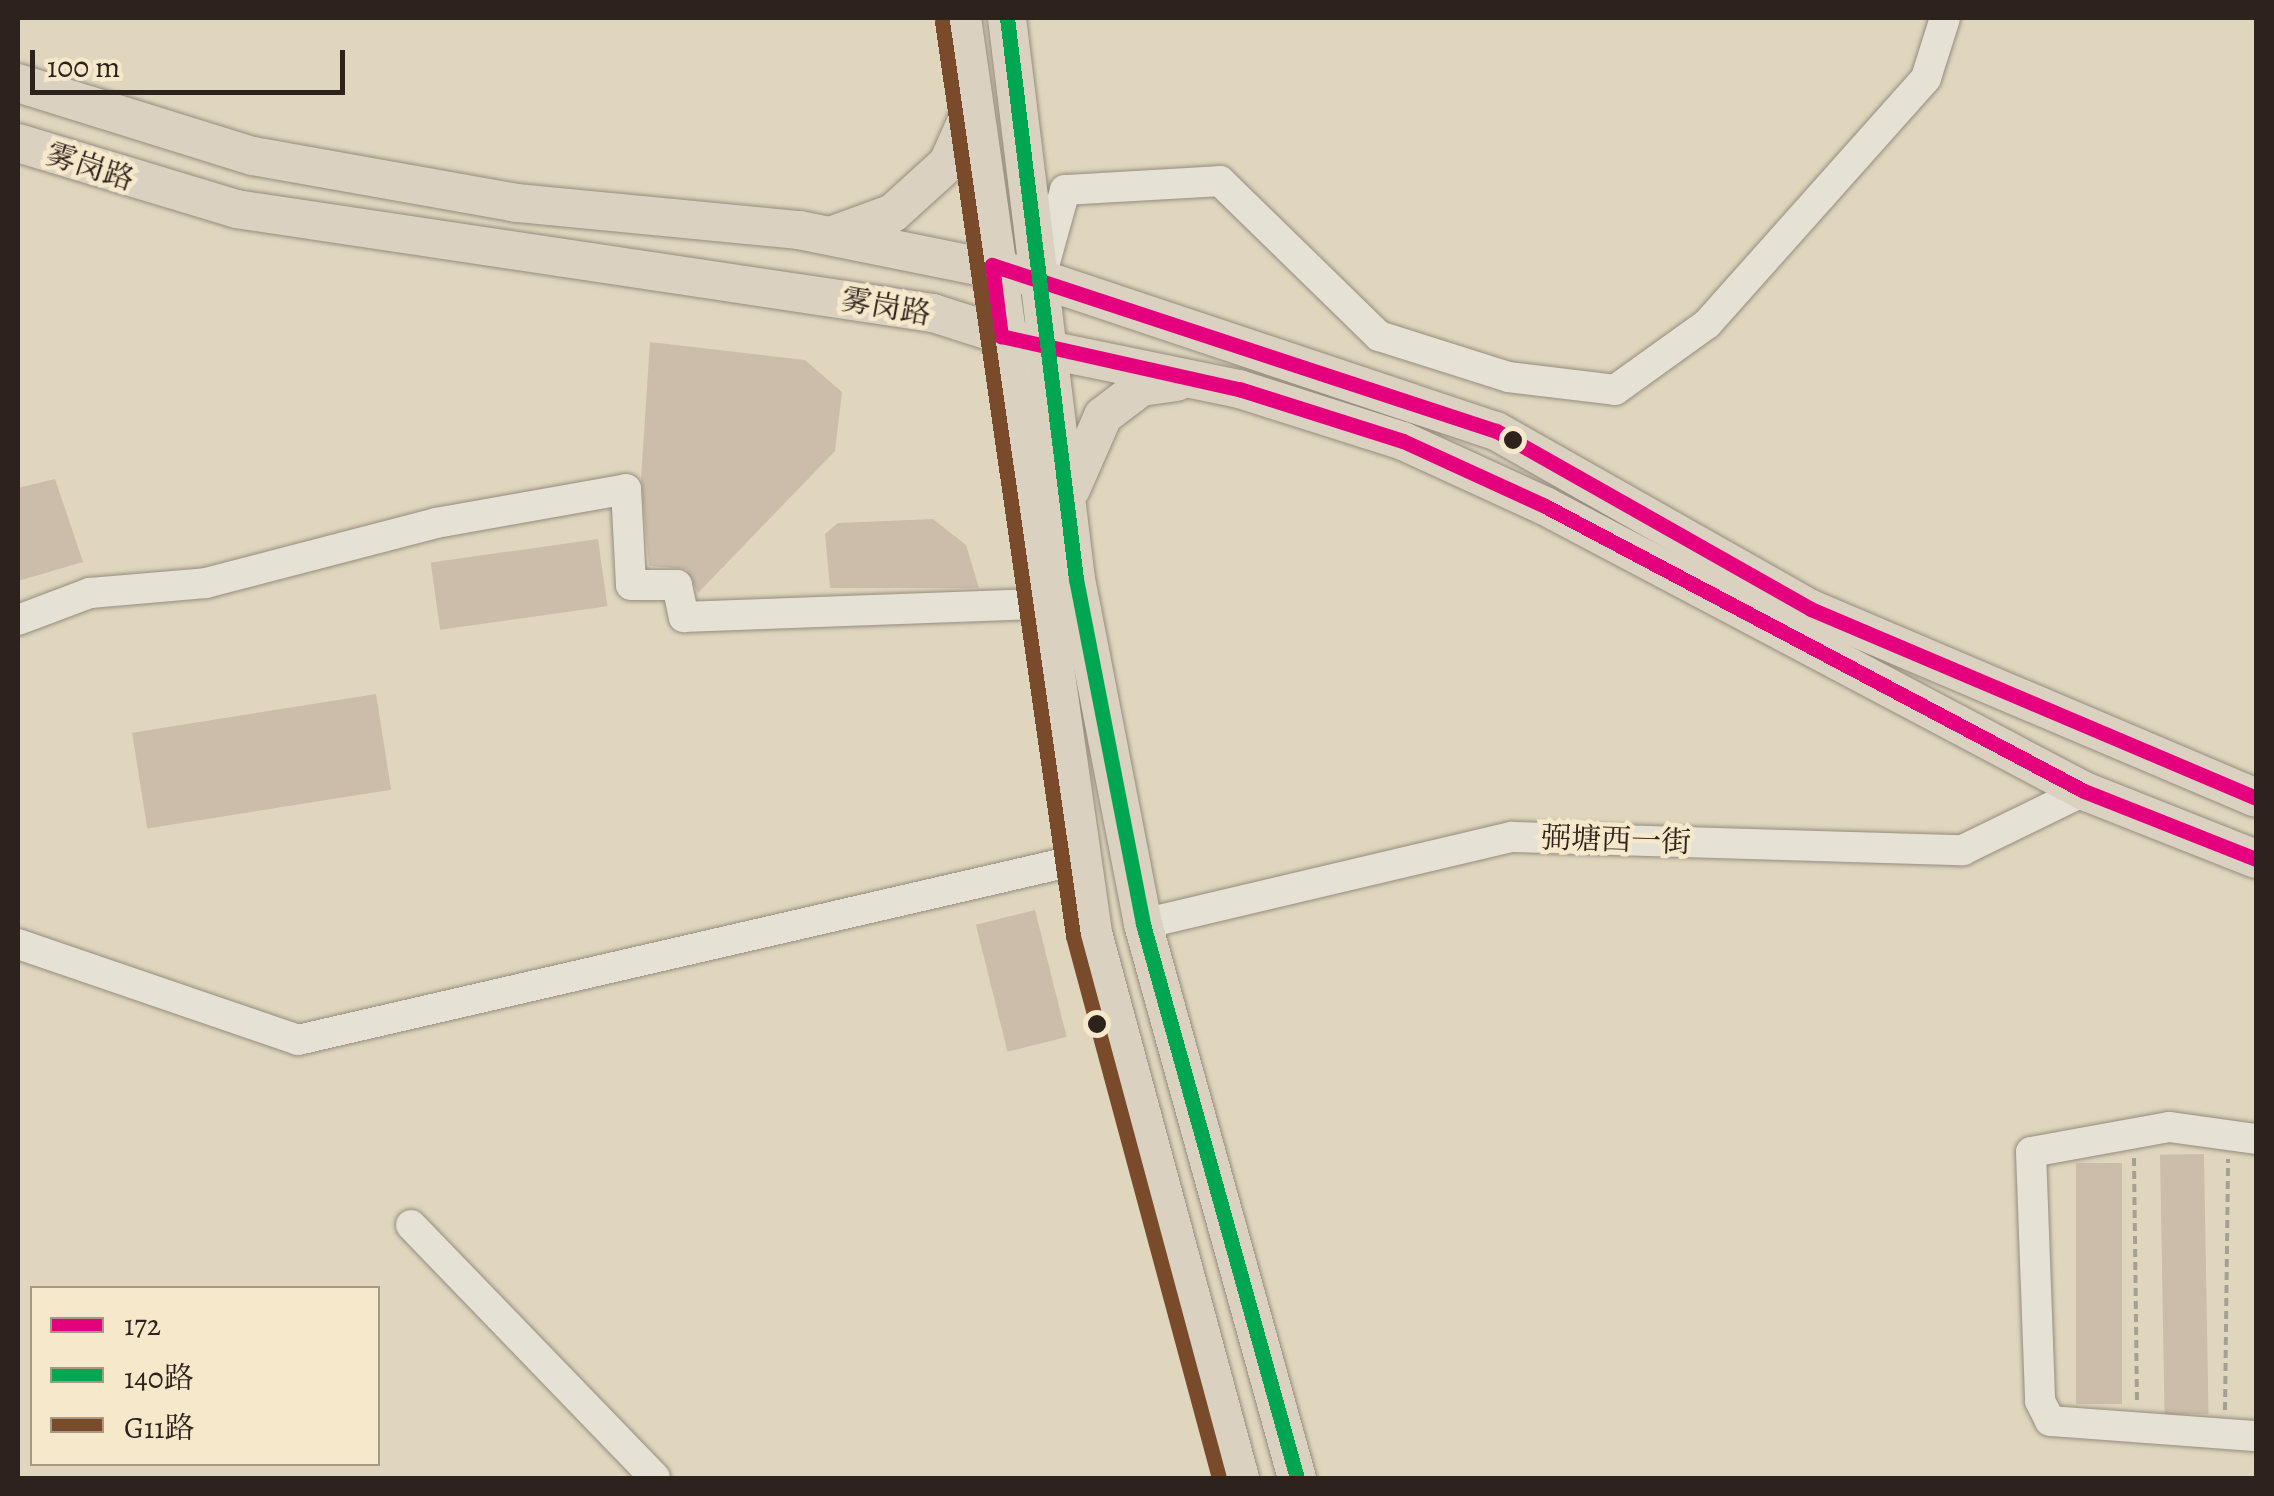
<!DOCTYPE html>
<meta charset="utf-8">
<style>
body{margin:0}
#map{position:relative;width:2274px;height:1496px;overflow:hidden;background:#e0d6be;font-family:Alegreya,"Noto Serif SC",serif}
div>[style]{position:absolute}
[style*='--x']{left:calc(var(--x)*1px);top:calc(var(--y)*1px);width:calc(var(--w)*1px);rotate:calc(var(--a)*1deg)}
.building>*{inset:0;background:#cbbda9;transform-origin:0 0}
.path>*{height:4px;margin-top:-2px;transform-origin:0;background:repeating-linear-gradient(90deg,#a5a096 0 8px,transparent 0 13px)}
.roads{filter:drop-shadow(0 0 2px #948c7e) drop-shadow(0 0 2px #948c7e)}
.minor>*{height:30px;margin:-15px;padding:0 15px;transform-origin:15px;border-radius:15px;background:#e6e1d5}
.major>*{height:38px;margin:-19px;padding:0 19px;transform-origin:19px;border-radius:19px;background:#dad1c1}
.bus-1>*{height:15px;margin:-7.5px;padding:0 7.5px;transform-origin:7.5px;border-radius:7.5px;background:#e5007d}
.bus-2>*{height:15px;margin:-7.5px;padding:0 7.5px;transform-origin:7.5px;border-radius:7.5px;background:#00a651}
.bus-3>*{height:15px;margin:-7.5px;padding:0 7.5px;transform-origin:7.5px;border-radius:7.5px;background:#7a4b2a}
.dots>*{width:28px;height:28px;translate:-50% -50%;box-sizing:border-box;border:5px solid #f5e8cb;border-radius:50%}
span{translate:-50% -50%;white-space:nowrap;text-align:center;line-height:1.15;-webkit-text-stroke:9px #f5e8cb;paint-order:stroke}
.street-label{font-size:30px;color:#2e221c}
.frame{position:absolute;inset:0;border:20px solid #2e221c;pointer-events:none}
.legend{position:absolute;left:30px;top:1286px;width:350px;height:180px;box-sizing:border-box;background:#f5e8cb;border:2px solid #a59985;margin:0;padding:12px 18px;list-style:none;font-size:30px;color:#2e221c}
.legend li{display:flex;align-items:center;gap:20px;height:50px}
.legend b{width:50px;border:2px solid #a59985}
.scale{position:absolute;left:30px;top:50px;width:315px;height:45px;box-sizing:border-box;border:5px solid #2e221c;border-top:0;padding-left:12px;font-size:30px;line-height:35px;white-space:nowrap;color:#2e221c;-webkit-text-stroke:8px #f5e8cb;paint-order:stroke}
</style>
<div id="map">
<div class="building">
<i style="clip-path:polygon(650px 342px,805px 360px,842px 392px,835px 451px,698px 593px,686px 569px,649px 566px,641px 478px)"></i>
<i style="clip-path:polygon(55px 479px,83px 562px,18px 581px,18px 488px)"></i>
<i style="clip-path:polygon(933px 519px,966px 545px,979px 588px,830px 588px,825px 534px,838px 523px)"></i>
<i style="left:598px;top:539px;width:68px;height:169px;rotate:82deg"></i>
<i style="left:376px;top:694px;width:97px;height:247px;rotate:81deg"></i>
<i style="left:1035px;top:910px;width:131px;height:61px;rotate:76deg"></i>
<i style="left:2204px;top:1154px;width:260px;height:44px;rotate:89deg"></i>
<i style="left:2076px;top:1163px;width:46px;height:241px"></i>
</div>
<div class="path">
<i style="--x:2134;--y:1158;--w:245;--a:89.3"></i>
<i style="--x:2225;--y:1410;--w:251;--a:-89.3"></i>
</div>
<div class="roads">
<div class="minor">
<i style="--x:1042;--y:273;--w:86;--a:-74.5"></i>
<i style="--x:1065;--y:190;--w:155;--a:-3.3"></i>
<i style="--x:1220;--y:181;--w:222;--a:44.3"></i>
<i style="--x:1379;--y:336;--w:135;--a:17.6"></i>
<i style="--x:1508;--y:377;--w:108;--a:6.9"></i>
<i style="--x:1615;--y:390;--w:113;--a:-35.7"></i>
<i style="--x:1707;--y:324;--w:329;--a:-48.3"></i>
<i style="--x:1926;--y:78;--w:63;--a:-72.4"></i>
<i style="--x:18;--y:620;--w:77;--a:-20.6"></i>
<i style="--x:90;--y:593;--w:116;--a:-4.9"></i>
<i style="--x:206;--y:583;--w:238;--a:-14.6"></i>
<i style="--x:436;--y:523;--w:193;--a:-10.1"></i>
<i style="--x:626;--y:489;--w:96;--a:87"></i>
<i style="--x:631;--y:585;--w:46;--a:0"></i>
<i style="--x:677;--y:585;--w:33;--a:78"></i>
<i style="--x:684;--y:617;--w:358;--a:-2.1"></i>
<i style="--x:1143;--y:924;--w:379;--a:-13.3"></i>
<i style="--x:1512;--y:837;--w:451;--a:1.7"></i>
<i style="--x:1963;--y:850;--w:135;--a:-26"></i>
<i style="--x:18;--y:944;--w:296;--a:18.9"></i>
<i style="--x:298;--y:1040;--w:805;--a:-13"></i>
<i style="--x:2256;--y:1139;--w:88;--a:-172.1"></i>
<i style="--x:2169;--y:1127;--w:140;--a:169.7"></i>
<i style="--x:2031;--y:1152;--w:249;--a:87.9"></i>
<i style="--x:2040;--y:1401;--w:22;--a:63"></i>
<i style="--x:2050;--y:1421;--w:207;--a:4.2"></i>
<i style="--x:411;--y:1225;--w:351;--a:46"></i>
</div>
<div class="major">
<i style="--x:962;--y:18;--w:924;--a:81.85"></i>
<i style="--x:1093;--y:933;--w:564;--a:74.91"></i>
<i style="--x:1007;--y:18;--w:565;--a:82.99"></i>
<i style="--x:1076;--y:579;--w:351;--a:79"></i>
<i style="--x:1143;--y:924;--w:575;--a:74.47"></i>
<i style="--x:18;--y:83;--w:246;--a:17.3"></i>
<i style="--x:253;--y:156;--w:268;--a:10.1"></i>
<i style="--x:517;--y:203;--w:283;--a:5.5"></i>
<i style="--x:799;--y:230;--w:247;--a:11.4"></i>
<i style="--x:1041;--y:279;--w:480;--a:18.5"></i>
<i style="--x:1496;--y:431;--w:362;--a:29.5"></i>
<i style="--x:1811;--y:609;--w:483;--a:23"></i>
<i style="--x:18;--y:143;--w:228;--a:16.8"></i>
<i style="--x:236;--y:209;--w:705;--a:8.49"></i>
<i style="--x:933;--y:313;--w:122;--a:17.7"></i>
<i style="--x:1049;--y:350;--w:194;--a:11.6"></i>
<i style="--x:1239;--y:389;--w:172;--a:17.6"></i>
<i style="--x:1403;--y:441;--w:156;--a:24.6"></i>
<i style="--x:1545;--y:506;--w:610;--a:27.87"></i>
<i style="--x:2084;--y:791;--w:185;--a:21.6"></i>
<i style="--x:830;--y:236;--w:67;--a:-20.1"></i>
<i style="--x:893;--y:213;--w:74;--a:-42.3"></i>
<i style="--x:948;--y:163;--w:59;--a:-66"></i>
<i style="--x:1071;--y:489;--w:80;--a:-66.3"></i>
<i style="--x:1103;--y:416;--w:48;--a:-37.3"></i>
<i style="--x:1141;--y:387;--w:36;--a:-8"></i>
</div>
</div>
<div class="bus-1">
<i style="--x:2256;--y:798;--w:483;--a:-157"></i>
<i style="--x:1811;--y:609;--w:362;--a:-150.5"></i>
<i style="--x:1496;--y:431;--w:531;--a:-161.77"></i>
<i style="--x:992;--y:265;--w:72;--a:82.8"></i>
<i style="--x:1001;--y:336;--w:244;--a:12.6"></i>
<i style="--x:1239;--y:389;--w:172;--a:17.6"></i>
<i style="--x:1403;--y:441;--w:156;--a:24.6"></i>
<i style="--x:1545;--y:506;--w:610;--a:27.87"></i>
<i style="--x:2084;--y:791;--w:185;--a:21.6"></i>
</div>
<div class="bus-2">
<i style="--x:1007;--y:18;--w:565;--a:82.99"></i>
<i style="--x:1076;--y:579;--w:351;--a:79"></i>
<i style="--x:1143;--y:924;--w:575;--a:74.47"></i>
</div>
<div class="bus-3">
<i style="--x:942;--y:21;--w:924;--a:81.85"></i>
<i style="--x:1073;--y:936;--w:561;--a:74.92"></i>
</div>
<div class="dots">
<i style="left:1513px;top:440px;background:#2e221c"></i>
<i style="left:1097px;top:1024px;background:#2e221c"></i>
</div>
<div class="street-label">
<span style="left:90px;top:167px;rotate:18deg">雾岗路</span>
<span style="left:886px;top:307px;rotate:10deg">雾岗路</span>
<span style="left:1616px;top:840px;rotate:2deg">弼塘西一街</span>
</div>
<div class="frame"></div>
<ul class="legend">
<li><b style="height:12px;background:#e5007d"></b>172</li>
<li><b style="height:12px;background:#00a651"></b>140路</li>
<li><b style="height:12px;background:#7a4b2a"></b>G11路</li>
</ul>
<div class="scale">100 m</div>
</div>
